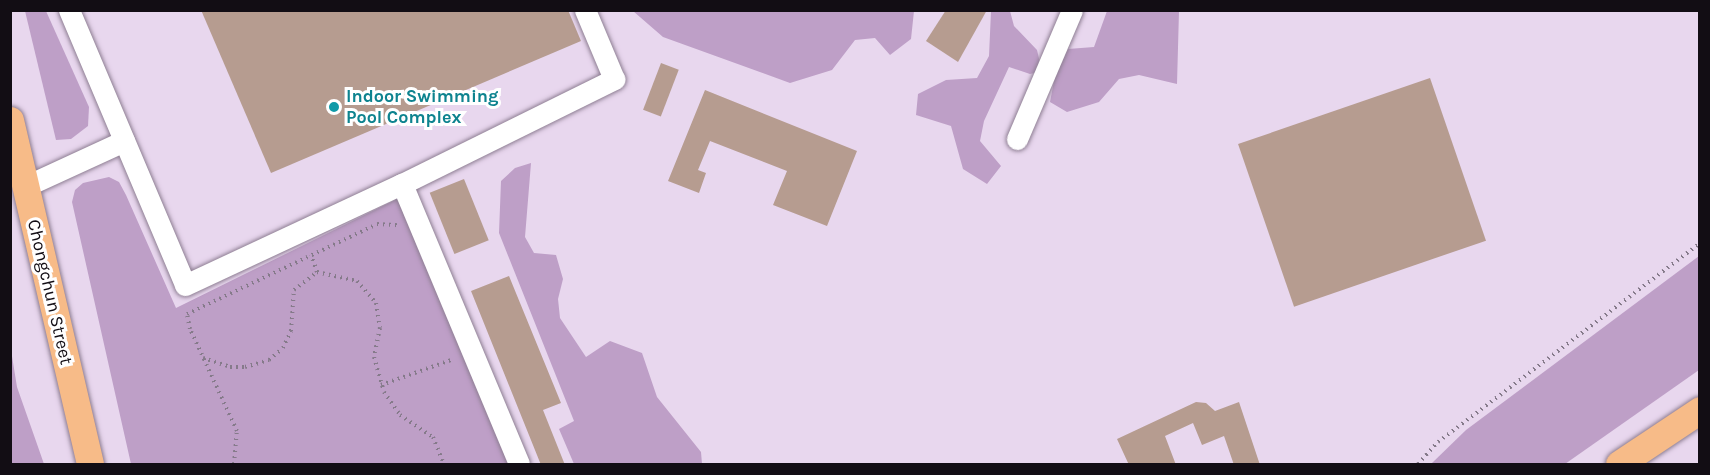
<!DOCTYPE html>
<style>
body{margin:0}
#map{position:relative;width:1710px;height:475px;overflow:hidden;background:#e8d7ee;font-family:Karla,sans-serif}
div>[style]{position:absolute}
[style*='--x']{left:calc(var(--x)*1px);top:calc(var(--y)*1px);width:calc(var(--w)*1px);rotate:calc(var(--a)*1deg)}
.green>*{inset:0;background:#be9fc7}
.building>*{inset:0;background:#b69c90;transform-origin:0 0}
.path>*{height:4px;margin-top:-2px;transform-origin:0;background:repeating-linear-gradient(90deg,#857a8a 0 1.5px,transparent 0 6px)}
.roads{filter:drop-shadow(0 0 2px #8e7e93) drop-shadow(0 0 2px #8e7e93)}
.minor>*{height:21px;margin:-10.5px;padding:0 10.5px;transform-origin:10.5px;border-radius:10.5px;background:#fff}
.major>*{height:27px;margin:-13.5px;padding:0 13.5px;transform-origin:13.5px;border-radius:13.5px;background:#f7bb88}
.dots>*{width:16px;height:16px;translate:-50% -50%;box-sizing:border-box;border:3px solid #fff;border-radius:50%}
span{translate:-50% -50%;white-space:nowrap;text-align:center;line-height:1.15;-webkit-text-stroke:6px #fff;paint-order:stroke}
.culture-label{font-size:18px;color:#0d838f;font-weight:700}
.left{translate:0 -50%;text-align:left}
.street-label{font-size:18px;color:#120d14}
.frame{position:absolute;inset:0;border:12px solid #120d14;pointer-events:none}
</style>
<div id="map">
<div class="green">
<i style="clip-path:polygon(25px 11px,46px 11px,89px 107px,88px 126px,71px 139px,56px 140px)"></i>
<i style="clip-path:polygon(633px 11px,914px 11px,911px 39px,890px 55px,875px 38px,855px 40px,832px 70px,790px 83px,663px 37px)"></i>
<i style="clip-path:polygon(991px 11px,1010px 11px,1014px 26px,1037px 50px,1042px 71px,1030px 74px,1009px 67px,984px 121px,980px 141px,1001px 166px,987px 184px,963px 169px,951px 126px,916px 115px,918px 94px,946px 80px,977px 78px,989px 56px)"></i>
<i style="clip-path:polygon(1107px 11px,1179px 11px,1177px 84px,1139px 75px,1119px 79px,1099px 102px,1067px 112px,1050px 102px,1055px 76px,1068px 49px,1094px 47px)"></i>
<i style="clip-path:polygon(531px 163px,525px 237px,534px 253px,556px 255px,563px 279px,558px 299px,560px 318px,586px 357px,610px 341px,642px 353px,657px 397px,701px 452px,702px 464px,574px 464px,559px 429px,574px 421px,499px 233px,501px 181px,515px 168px)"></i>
<i style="clip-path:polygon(109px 177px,119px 182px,126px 195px,176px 308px,401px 197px,510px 464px,131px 464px,72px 202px,75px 190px,83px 183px)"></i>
<i style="clip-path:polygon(1699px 256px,1699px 370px,1565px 464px,1431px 464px,1466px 430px)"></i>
<i style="clip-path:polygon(11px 350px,17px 387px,44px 464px,11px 464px)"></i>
</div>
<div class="building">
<i style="clip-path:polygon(201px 10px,568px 10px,581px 41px,271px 173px)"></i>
<i style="clip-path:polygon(946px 10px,987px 10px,958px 62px,926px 41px)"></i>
<i style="left:661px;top:63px;width:19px;height:50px;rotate:21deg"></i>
<i style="left:1430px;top:78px;width:172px;height:203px;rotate:71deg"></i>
<i style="clip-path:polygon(705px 90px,857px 151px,827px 226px,773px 205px,787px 171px,710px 141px,698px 170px,706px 173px,699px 193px,668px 181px)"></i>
<i style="left:464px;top:179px;width:66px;height:37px;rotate:68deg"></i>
<i style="clip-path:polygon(509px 276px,561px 403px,543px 410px,565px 465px,541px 465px,471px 291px)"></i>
<i style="clip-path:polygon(1196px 402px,1206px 403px,1215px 411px,1239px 402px,1260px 465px,1234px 465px,1224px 436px,1202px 445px,1193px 423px,1165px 436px,1176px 465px,1129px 465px,1117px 439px)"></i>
</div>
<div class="path">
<i style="--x:317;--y:272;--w:41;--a:12.7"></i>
<i style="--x:357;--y:281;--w:29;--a:49"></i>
<i style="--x:376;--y:303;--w:25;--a:81"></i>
<i style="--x:380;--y:328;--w:30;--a:102"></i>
<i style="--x:374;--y:357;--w:36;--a:74"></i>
<i style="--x:384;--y:392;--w:28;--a:55"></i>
<i style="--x:400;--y:415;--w:40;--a:34"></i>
<i style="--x:433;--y:437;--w:29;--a:68"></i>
<i style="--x:203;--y:358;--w:28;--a:18"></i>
<i style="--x:230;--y:367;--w:15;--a:0"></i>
<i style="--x:245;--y:367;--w:25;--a:-16"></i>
<i style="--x:269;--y:360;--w:18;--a:-41"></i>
<i style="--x:283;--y:348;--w:19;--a:-65"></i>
<i style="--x:291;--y:331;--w:41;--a:-85.8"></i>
<i style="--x:294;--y:290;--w:29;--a:-38"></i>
<i style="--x:317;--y:272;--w:18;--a:-109"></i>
<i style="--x:381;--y:385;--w:77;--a:-19.6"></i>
<i style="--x:234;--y:464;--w:33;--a:-85"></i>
<i style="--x:237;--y:431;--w:112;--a:-114.7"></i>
<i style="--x:190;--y:329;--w:15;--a:-101"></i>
<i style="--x:187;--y:314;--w:210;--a:-25.3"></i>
<i style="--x:377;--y:224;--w:22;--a:3"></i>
<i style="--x:1418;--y:464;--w:30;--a:-48"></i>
<i style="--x:1438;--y:442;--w:329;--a:-37.2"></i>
</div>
<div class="roads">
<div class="minor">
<i style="--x:69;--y:10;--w:298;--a:67.1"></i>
<i style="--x:185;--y:285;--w:239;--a:-25"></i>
<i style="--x:402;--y:184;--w:237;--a:-26.3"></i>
<i style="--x:614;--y:79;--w:75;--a:-112.8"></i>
<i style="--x:1017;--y:139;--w:140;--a:-66.9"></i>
<i style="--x:402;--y:184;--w:303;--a:67.3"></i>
<i style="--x:26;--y:186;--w:108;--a:-24.7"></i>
</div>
<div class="major">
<i style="--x:10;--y:120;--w:353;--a:76.9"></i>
<i style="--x:1619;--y:464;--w:97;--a:-33.7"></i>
</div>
</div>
<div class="dots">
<i style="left:334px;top:107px;background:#0f9aa8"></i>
</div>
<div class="culture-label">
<span class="left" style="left:346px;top:107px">Indoor Swimming<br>Pool Complex</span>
</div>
<div class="street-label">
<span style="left:50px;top:292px;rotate:77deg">Chongchun Street</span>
</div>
<div class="frame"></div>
</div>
